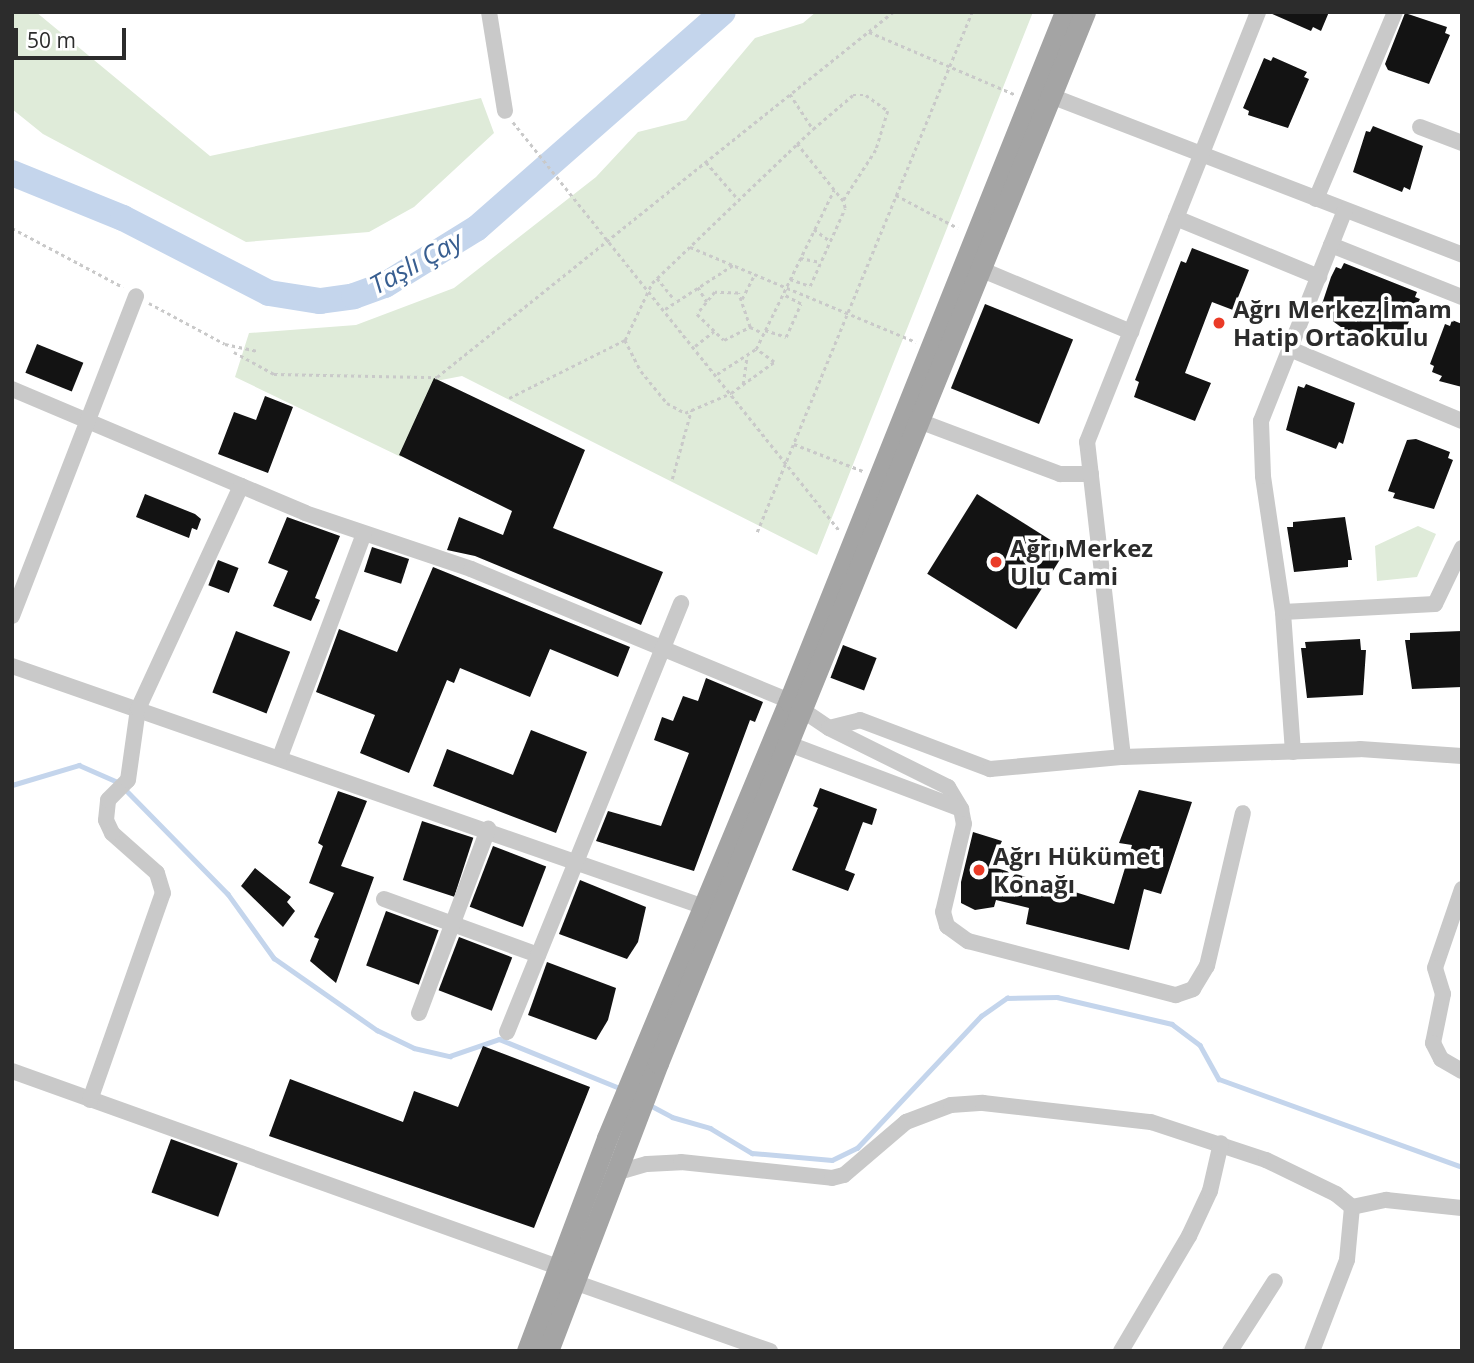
<!DOCTYPE html>
<meta charset="utf-8">
<style>
body{margin:0}
#map{position:relative;width:1474px;height:1363px;overflow:hidden;background:#fff;font-family:"Open Sans",sans-serif}
div>[style]{position:absolute}
[style*='--x']{left:calc(var(--x)*1px);top:calc(var(--y)*1px);width:calc(var(--w)*1px);rotate:calc(var(--a)*1deg)}
.green>*{inset:0;background:#dfebd9}
.stream>*{height:4.5px;margin:-2.25px;padding:0 2.25px;transform-origin:2.25px;border-radius:2.25px;background:#c4d5ec}
.river>*{height:26px;margin:-13px;padding:0 13px;transform-origin:13px;border-radius:13px;background:#c4d5ec}
.building>*{inset:0;background:#131313;transform-origin:0 0}
.path>*{height:2.5px;margin-top:-1.25px;transform-origin:0;background:repeating-linear-gradient(90deg,#c9c9c9 0 3.5px,transparent 0 7px)}
.minor>*{height:16px;margin:-8px;padding:0 8px;transform-origin:8px;border-radius:8px;background:#c9c9c9}
.major>*{height:21px;margin:-10.5px;padding:0 10.5px;transform-origin:10.5px;border-radius:10.5px;background:#a4a4a4}
.dots>*{width:19px;height:19px;translate:-50% -50%;box-sizing:border-box;border:4px solid #fff;border-radius:50%}
span{translate:-50% -50%;white-space:nowrap;text-align:center;line-height:1.15;-webkit-text-stroke:7px #fff;paint-order:stroke}
.poi-label{font-size:24px;color:#2c2c2c;font-weight:700}
.left{translate:0 -50%;text-align:left}
.water-label{font-size:26px;color:#385e90;font-style:italic}
.frame{position:absolute;inset:0;border:14px solid #2c2c2c;pointer-events:none}
.scale{position:absolute;left:14px;top:28px;width:112px;height:32px;box-sizing:border-box;border:4px solid #2c2c2c;border-top:0;padding-left:9px;font-size:21px;line-height:24px;white-space:nowrap;color:#2c2c2c;-webkit-text-stroke:5px #fff;paint-order:stroke}
</style>
<div id="map">
<div class="green">
<i style="clip-path:polygon(12px 12px,36px 12px,210px 156px,481px 98px,494px 133px,414px 207px,369px 232px,246px 242px,43px 134px,12px 109px)"></i>
<i style="clip-path:polygon(816px 12px,1033px 12px,817px 555px,462px 376px,436px 381px,401px 457px,235px 377px,249px 333px,356px 325px,454px 288px,596px 177px,638px 132px,686px 120px,755px 38px,803px 23px)"></i>
<i style="clip-path:polygon(1418px 526px,1436px 534px,1417px 577px,1377px 581px,1375px 546px)"></i>
</div>
<div class="stream">
<i style="--x:12;--y:785;--w:70;--a:-16.6"></i>
<i style="--x:79;--y:765;--w:45;--a:23.7"></i>
<i style="--x:126;--y:790;--w:146;--a:45.6"></i>
<i style="--x:228;--y:894;--w:79;--a:54.3"></i>
<i style="--x:274;--y:958;--w:126;--a:35"></i>
<i style="--x:377;--y:1030;--w:41;--a:25.9"></i>
<i style="--x:414;--y:1048;--w:37;--a:13"></i>
<i style="--x:450;--y:1056;--w:52;--a:-19.1"></i>
<i style="--x:499;--y:1039;--w:133;--a:22.1"></i>
<i style="--x:648;--y:1104;--w:27;--a:28"></i>
<i style="--x:672;--y:1117;--w:40;--a:16"></i>
<i style="--x:710;--y:1128;--w:49;--a:30.8"></i>
<i style="--x:752;--y:1153;--w:80;--a:5"></i>
<i style="--x:832;--y:1160;--w:28;--a:-26"></i>
<i style="--x:857;--y:1148;--w:181;--a:-46.8"></i>
<i style="--x:981;--y:1016;--w:32;--a:-35"></i>
<i style="--x:1007;--y:998;--w:50;--a:-1.1"></i>
<i style="--x:1057;--y:997;--w:118;--a:13.2"></i>
<i style="--x:1172;--y:1024;--w:35;--a:37"></i>
<i style="--x:1200;--y:1045;--w:39;--a:61"></i>
<i style="--x:1219;--y:1079;--w:258;--a:19.9"></i>
</div>
<div class="river">
<i style="--x:12;--y:173;--w:120;--a:22.1"></i>
<i style="--x:123;--y:218;--w:164;--a:27.2"></i>
<i style="--x:269;--y:293;--w:52;--a:8.9"></i>
<i style="--x:320;--y:301;--w:34;--a:-8"></i>
<i style="--x:354;--y:296;--w:33;--a:-20"></i>
<i style="--x:385;--y:285;--w:108;--a:-31.8"></i>
<i style="--x:477;--y:228;--w:327;--a:-41.3"></i>
</div>
<div class="building">
<i style="clip-path:polygon(1268px 12px,1329px 12px,1321px 31px,1313px 27px,1311px 31px)"></i>
<i style="clip-path:polygon(1405px 13px,1447px 27px,1445px 33px,1450px 35px,1429px 84px,1388px 70px,1385px 64px)"></i>
<i style="clip-path:polygon(1273px 57px,1307px 72px,1304px 77px,1309px 79px,1288px 128px,1248px 115px,1249px 111px,1243px 108px,1264px 58px,1271px 61px)"></i>
<i style="clip-path:polygon(1373px 126px,1423px 146px,1410px 190px,1404px 187px,1402px 192px,1353px 172px,1366px 131px,1370px 132px)"></i>
<i style="clip-path:polygon(1192px 248px,1249px 270px,1233px 310px,1212px 302px,1185px 373px,1211px 383px,1195px 421px,1134px 397px,1139px 382px,1135px 380px,1181px 261px,1186px 263px)"></i>
<i style="clip-path:polygon(1344px 263px,1417px 292px,1415px 297px,1420px 299px,1398px 344px,1385px 338px,1383px 344px,1345px 330px,1323px 314px,1326px 309px,1321px 307px,1331px 277px,1336px 267px,1341px 269px)"></i>
<i style="left:985px;top:304px;width:95px;height:91px;rotate:22deg"></i>
<i style="clip-path:polygon(1452px 320px,1462px 324px,1462px 387px,1439px 381px,1442px 376px,1432px 372px,1434px 366px,1430px 364px,1445px 324px,1450px 326px)"></i>
<i style="left:37px;top:344px;width:50px;height:31px;rotate:22deg"></i>
<i style="clip-path:polygon(434px 378px,585px 450px,553px 528px,663px 572px,641px 625px,475px 556px,447px 550px,459px 517px,503px 535px,512px 511px,399px 455px)"></i>
<i style="clip-path:polygon(1306px 384px,1355px 403px,1343px 444px,1339px 442px,1336px 449px,1286px 430px,1298px 386px,1304px 388px)"></i>
<i style="clip-path:polygon(265px 396px,293px 407px,268px 473px,218px 454px,234px 412px,256px 420px)"></i>
<i style="clip-path:polygon(1416px 439px,1450px 452px,1448px 458px,1453px 460px,1434px 509px,1393px 498px,1395px 493px,1388px 491px,1407px 440px)"></i>
<i style="clip-path:polygon(145px 494px,195px 514px,201px 519px,197px 530px,192px 528px,189px 538px,136px 517px)"></i>
<i style="left:977px;top:494px;width:105px;height:94px;rotate:32deg"></i>
<i style="clip-path:polygon(287px 517px,340px 536px,315px 598px,320px 600px,311px 621px,273px 606px,288px 571px,268px 563px)"></i>
<i style="clip-path:polygon(1345px 517px,1352px 560px,1348px 560px,1348px 567px,1294px 572px,1287px 527px,1293px 527px,1293px 522px)"></i>
<i style="left:372px;top:547px;width:39px;height:26px;rotate:18deg"></i>
<i style="left:218px;top:560px;width:22px;height:27px;rotate:21deg"></i>
<i style="clip-path:polygon(433px 567px,630px 647px,618px 677px,550px 649px,530px 697px,460px 668px,454px 683px,447px 680px,409px 773px,360px 753px,375px 715px,316px 692px,339px 629px,397px 652px)"></i>
<i style="left:236px;top:631px;width:58px;height:66px;rotate:21deg"></i>
<i style="clip-path:polygon(1462px 631px,1462px 687px,1412px 689px,1405px 640px,1410px 640px,1410px 633px)"></i>
<i style="clip-path:polygon(1360px 639px,1361px 650px,1366px 650px,1363px 695px,1307px 698px,1301px 648px,1306px 648px,1305px 642px)"></i>
<i style="left:843px;top:645px;width:36px;height:35px;rotate:21deg"></i>
<i style="clip-path:polygon(706px 678px,763px 702px,755px 722px,750px 720px,694px 871px,596px 841px,608px 811px,661px 826px,689px 753px,654px 740px,662px 717px,673px 721px,683px 696px,698px 701px)"></i>
<i style="clip-path:polygon(531px 730px,587px 752px,556px 833px,433px 786px,447px 749px,513px 775px)"></i>
<i style="clip-path:polygon(820px 788px,877px 809px,872px 825px,863px 822px,845px 870px,855px 874px,848px 891px,792px 870px,818px 808px,813px 806px)"></i>
<i style="clip-path:polygon(1139px 790px,1192px 802px,1161px 894px,1144px 889px,1129px 950px,1026px 924px,1029px 908px,996px 900px,994px 907px,975px 910px,961px 903px,961px 882px,973px 832px,1002px 841px,990px 866px,1114px 904px,1132px 845px,1119px 843px)"></i>
<i style="clip-path:polygon(338px 791px,367px 801px,341px 866px,374px 877px,336px 983px,310px 961px,319px 939px,314px 937px,334px 893px,309px 883px,323px 846px,318px 843px)"></i>
<i style="left:422px;top:821px;width:54px;height:62px;rotate:18deg"></i>
<i style="left:493px;top:846px;width:57px;height:65px;rotate:21deg"></i>
<i style="clip-path:polygon(255px 868px,291px 897px,287px 902px,295px 911px,283px 927px,241px 886px)"></i>
<i style="clip-path:polygon(580px 880px,646px 907px,638px 942px,627px 959px,559px 934px)"></i>
<i style="left:386px;top:911px;width:56px;height:58px;rotate:20deg"></i>
<i style="left:459px;top:937px;width:57px;height:57px;rotate:21deg"></i>
<i style="clip-path:polygon(547px 962px,616px 988px,608px 1020px,596px 1040px,528px 1015px)"></i>
<i style="clip-path:polygon(483px 1046px,590px 1087px,534px 1228px,269px 1136px,290px 1079px,403px 1122px,414px 1091px,458px 1107px)"></i>
<i style="left:171px;top:1139px;width:71px;height:57px;rotate:20deg"></i>
</div>
<div class="path">
<i style="--x:869;--y:32;--w:158;--a:23.2"></i>
<i style="--x:790;--y:94;--w:42;--a:56.7"></i>
<i style="--x:513;--y:122;--w:522;--a:51.37"></i>
<i style="--x:706;--y:162;--w:49;--a:49.1"></i>
<i style="--x:896;--y:195;--w:70;--a:28"></i>
<i style="--x:12;--y:228;--w:126;--a:28"></i>
<i style="--x:814;--y:229;--w:20;--a:37"></i>
<i style="--x:690;--y:247;--w:245;--a:22.8"></i>
<i style="--x:800;--y:258;--w:21;--a:11"></i>
<i style="--x:657;--y:278;--w:28;--a:51"></i>
<i style="--x:790;--y:279;--w:21;--a:19"></i>
<i style="--x:810;--y:286;--w:85;--a:-65.8"></i>
<i style="--x:845;--y:208;--w:7;--a:-106"></i>
<i style="--x:698;--y:287;--w:17;--a:59"></i>
<i style="--x:742;--y:299;--w:28;--a:-63"></i>
<i style="--x:149;--y:303;--w:86;--a:28.3"></i>
<i style="--x:225;--y:344;--w:34;--a:12"></i>
<i style="--x:665;--y:309;--w:81;--a:-32.9"></i>
<i style="--x:750;--y:327;--w:36;--a:-109"></i>
<i style="--x:738;--y:293;--w:23;--a:-178"></i>
<i style="--x:715;--y:292;--w:28;--a:129"></i>
<i style="--x:697;--y:314;--w:37;--a:44"></i>
<i style="--x:724;--y:340;--w:29;--a:-27"></i>
<i style="--x:750;--y:327;--w:14;--a:25"></i>
<i style="--x:765;--y:330;--w:22;--a:18"></i>
<i style="--x:786;--y:337;--w:36;--a:-66"></i>
<i style="--x:801;--y:304;--w:19;--a:-152"></i>
<i style="--x:625;--y:340;--w:35;--a:63"></i>
<i style="--x:641;--y:371;--w:41;--a:50.9"></i>
<i style="--x:667;--y:403;--w:21;--a:29"></i>
<i style="--x:685;--y:413;--w:50;--a:-23.5"></i>
<i style="--x:731;--y:393;--w:53;--a:-35.8"></i>
<i style="--x:774;--y:362;--w:22;--a:-144"></i>
<i style="--x:695;--y:346;--w:24;--a:-38"></i>
<i style="--x:234;--y:352;--w:46;--a:28.8"></i>
<i style="--x:274;--y:374;--w:163;--a:1.1"></i>
<i style="--x:437;--y:377;--w:584;--a:-38.68"></i>
<i style="--x:717;--y:374;--w:46;--a:-32.7"></i>
<i style="--x:756;--y:349;--w:177;--a:-63.9"></i>
<i style="--x:743;--y:384;--w:28;--a:-82"></i>
<i style="--x:509;--y:398;--w:130;--a:-26.6"></i>
<i style="--x:625;--y:340;--w:63;--a:-64.7"></i>
<i style="--x:652;--y:283;--w:201;--a:-43.8"></i>
<i style="--x:797;--y:144;--w:22;--a:-43"></i>
<i style="--x:813;--y:129;--w:52;--a:-40.4"></i>
<i style="--x:853;--y:95;--w:13;--a:0"></i>
<i style="--x:866;--y:95;--w:27;--a:36"></i>
<i style="--x:888;--y:111;--w:41;--a:107.1"></i>
<i style="--x:876;--y:150;--w:61;--a:122.9"></i>
<i style="--x:843;--y:201;--w:73;--a:-128.9"></i>
<i style="--x:794;--y:444;--w:74;--a:21.4"></i>
<i style="--x:672;--y:479;--w:71;--a:-74.4"></i>
<i style="--x:757;--y:532;--w:563;--a:-67.54"></i>
</div>
<div class="minor">
<i style="--x:489;--y:12;--w:100;--a:80.8"></i>
<i style="--x:1051;--y:96;--w:441;--a:21.1"></i>
<i style="--x:1420;--y:127;--w:45;--a:20.9"></i>
<i style="--x:1316;--y:199;--w:203;--a:-67.1"></i>
<i style="--x:1176;--y:218;--w:155;--a:22.4"></i>
<i style="--x:1331;--y:245;--w:141;--a:21.7"></i>
<i style="--x:980;--y:269;--w:164;--a:22.6"></i>
<i style="--x:1290;--y:349;--w:186;--a:22.7"></i>
<i style="--x:12;--y:389;--w:318;--a:22.9"></i>
<i style="--x:305;--y:513;--w:175;--a:18.6"></i>
<i style="--x:471;--y:569;--w:344;--a:22.5"></i>
<i style="--x:789;--y:701;--w:48;--a:34"></i>
<i style="--x:829;--y:728;--w:133;--a:26.4"></i>
<i style="--x:948;--y:787;--w:26;--a:59"></i>
<i style="--x:961;--y:809;--w:15;--a:79"></i>
<i style="--x:964;--y:824;--w:90;--a:103.4"></i>
<i style="--x:943;--y:912;--w:15;--a:74"></i>
<i style="--x:947;--y:926;--w:26;--a:36"></i>
<i style="--x:968;--y:941;--w:215;--a:14.6"></i>
<i style="--x:1176;--y:995;--w:18;--a:-19"></i>
<i style="--x:1193;--y:989;--w:27;--a:-59"></i>
<i style="--x:1207;--y:966;--w:157;--a:-76.8"></i>
<i style="--x:919;--y:421;--w:151;--a:20.6"></i>
<i style="--x:1060;--y:474;--w:31;--a:0"></i>
<i style="--x:1283;--y:612;--w:152;--a:-3"></i>
<i style="--x:1435;--y:604;--w:62;--a:-64.3"></i>
<i style="--x:12;--y:616;--w:343;--a:-68.8"></i>
<i style="--x:12;--y:666;--w:733;--a:19.2"></i>
<i style="--x:829;--y:728;--w:32;--a:-14"></i>
<i style="--x:860;--y:720;--w:139;--a:20.7"></i>
<i style="--x:990;--y:769;--w:134;--a:-5.2"></i>
<i style="--x:1123;--y:757;--w:237;--a:-1.9"></i>
<i style="--x:1360;--y:749;--w:102;--a:3.9"></i>
<i style="--x:789;--y:744;--w:184;--a:20.7"></i>
<i style="--x:1293;--y:752;--w:140;--a:-94.1"></i>
<i style="--x:1283;--y:612;--w:137;--a:-98.4"></i>
<i style="--x:1263;--y:476;--w:55;--a:-92.1"></i>
<i style="--x:1261;--y:421;--w:227;--a:-68.3"></i>
<i style="--x:280;--y:757;--w:238;--a:-69.4"></i>
<i style="--x:1123;--y:757;--w:317;--a:-96.5"></i>
<i style="--x:1087;--y:442;--w:463;--a:-68.3"></i>
<i style="--x:1462;--y:889;--w:83;--a:108.9"></i>
<i style="--x:1435;--y:968;--w:27;--a:73"></i>
<i style="--x:1443;--y:994;--w:50;--a:101.5"></i>
<i style="--x:1433;--y:1043;--w:18;--a:63"></i>
<i style="--x:1441;--y:1059;--w:24;--a:30"></i>
<i style="--x:384;--y:899;--w:164;--a:20"></i>
<i style="--x:419;--y:1013;--w:197;--a:-69.4"></i>
<i style="--x:507;--y:1032;--w:463;--a:-67.9"></i>
<i style="--x:12;--y:1071;--w:580;--a:19.75"></i>
<i style="--x:90;--y:1100;--w:219;--a:-70.6"></i>
<i style="--x:163;--y:893;--w:21;--a:-107"></i>
<i style="--x:157;--y:873;--w:60;--a:-138.4"></i>
<i style="--x:112;--y:833;--w:14;--a:-115"></i>
<i style="--x:106;--y:820;--w:20;--a:-84"></i>
<i style="--x:108;--y:800;--w:28;--a:-45"></i>
<i style="--x:128;--y:780;--w:72;--a:-82"></i>
<i style="--x:138;--y:709;--w:246;--a:-65.2"></i>
<i style="--x:615;--y:1173;--w:33;--a:-16"></i>
<i style="--x:647;--y:1164;--w:34;--a:-3"></i>
<i style="--x:681;--y:1162;--w:152;--a:6"></i>
<i style="--x:832;--y:1178;--w:12;--a:-14"></i>
<i style="--x:844;--y:1175;--w:82;--a:-40.5"></i>
<i style="--x:906;--y:1122;--w:48;--a:-20.7"></i>
<i style="--x:951;--y:1105;--w:32;--a:-4"></i>
<i style="--x:983;--y:1103;--w:169;--a:6.5"></i>
<i style="--x:1151;--y:1122;--w:121;--a:18.3"></i>
<i style="--x:1266;--y:1160;--w:78;--a:25.9"></i>
<i style="--x:1336;--y:1194;--w:21;--a:39"></i>
<i style="--x:1352;--y:1207;--w:53;--a:95.4"></i>
<i style="--x:1347;--y:1260;--w:97;--a:111"></i>
<i style="--x:1352;--y:1207;--w:35;--a:-12"></i>
<i style="--x:1386;--y:1200;--w:76;--a:6"></i>
<i style="--x:574;--y:1282;--w:208;--a:19.4"></i>
<i style="--x:1121;--y:1351;--w:134;--a:-59.4"></i>
<i style="--x:1189;--y:1236;--w:50;--a:-65"></i>
<i style="--x:1210;--y:1191;--w:49;--a:-77.1"></i>
<i style="--x:1230;--y:1351;--w:83;--a:-57.3"></i>
</div>
<div class="major">
<i style="--x:527;--y:1351;--w:228;--a:-69.4"></i>
<i style="--x:607;--y:1138;--w:473;--a:-67.4"></i>
<i style="--x:789;--y:701;--w:742;--a:-68.17"></i>
<i style="--x:548;--y:1351;--w:308;--a:-69.1"></i>
<i style="--x:658;--y:1063;--w:1134;--a:-67.89"></i>
</div>
<div class="dots">
<i style="left:1219px;top:323px;background:#ea3b27"></i>
<i style="left:996px;top:562px;background:#ea3b27"></i>
<i style="left:979px;top:870px;background:#ea3b27"></i>
</div>
<div class="poi-label">
<span class="left" style="left:1233px;top:323px">Ağrı Merkez İmam<br>Hatip Ortaokulu</span>
<span class="left" style="left:1010px;top:562px">Ağrı Merkez<br>Ulu Cami</span>
<span class="left" style="left:993px;top:870px">Ağrı Hükümet<br>Konağı</span>
</div>
<div class="water-label">
<span style="left:416px;top:263px;rotate:-29deg">Taşlı Çay</span>
</div>
<div class="frame"></div>
<div class="scale">50 m</div>
</div>
